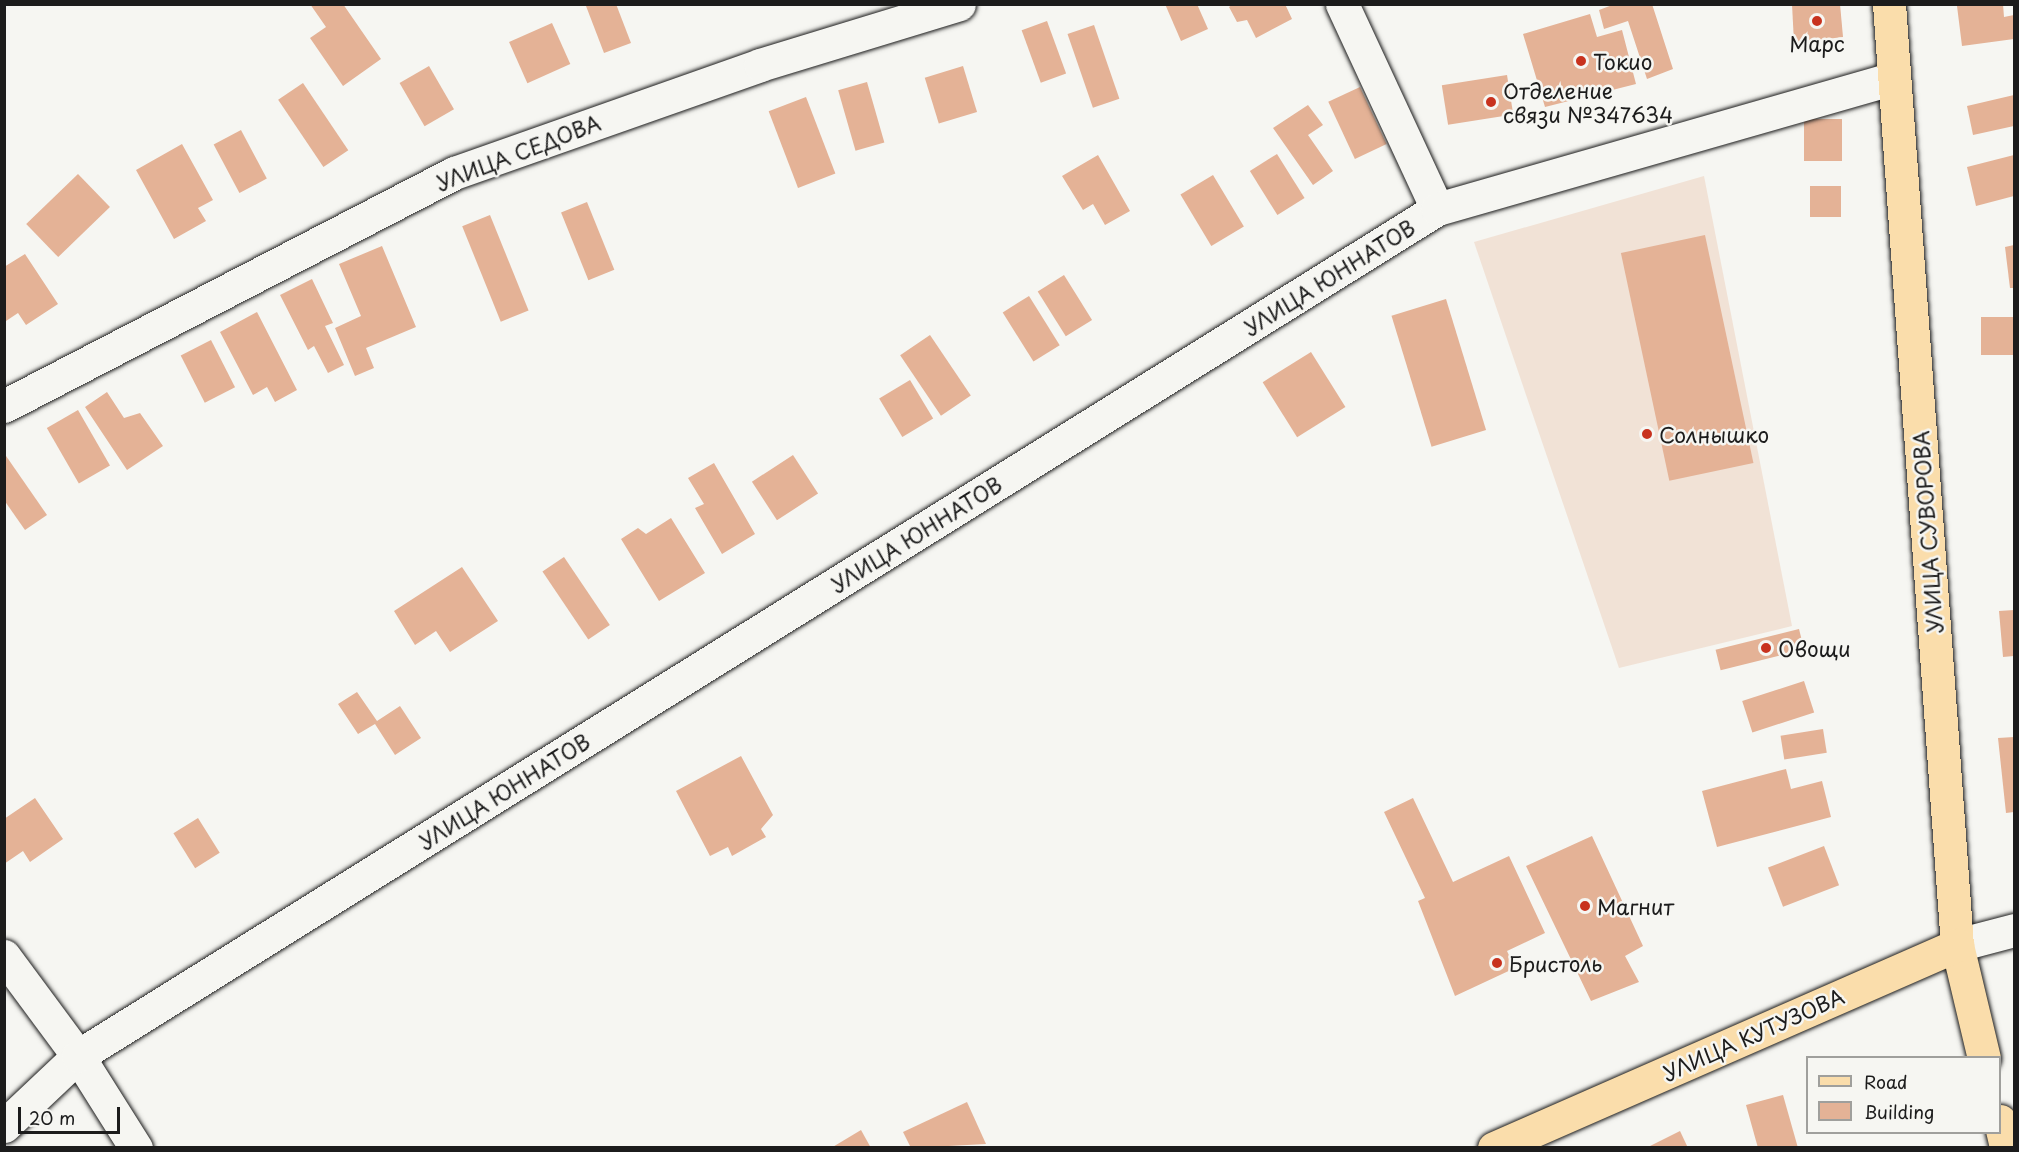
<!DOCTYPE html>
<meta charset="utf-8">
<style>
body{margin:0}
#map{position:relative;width:2019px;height:1152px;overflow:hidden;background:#f6f6f2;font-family:"Playpen Sans",sans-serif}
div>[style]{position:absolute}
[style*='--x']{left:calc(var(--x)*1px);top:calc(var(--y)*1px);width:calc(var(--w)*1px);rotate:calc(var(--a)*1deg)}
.built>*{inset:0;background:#f1e2d6}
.building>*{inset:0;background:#e4b296;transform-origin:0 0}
.roads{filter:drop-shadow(0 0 2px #1c1c1c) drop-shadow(0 0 2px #1c1c1c)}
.minor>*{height:33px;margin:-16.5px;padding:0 16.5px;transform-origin:16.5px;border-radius:16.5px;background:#f6f6f2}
.major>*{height:33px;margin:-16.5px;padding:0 16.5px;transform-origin:16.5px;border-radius:16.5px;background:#faddab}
.dots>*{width:16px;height:16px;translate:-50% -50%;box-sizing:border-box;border:3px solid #f6f6f2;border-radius:50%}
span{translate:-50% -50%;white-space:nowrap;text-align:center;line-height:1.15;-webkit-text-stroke:5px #f6f6f2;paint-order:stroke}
.poi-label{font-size:21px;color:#1c1c1c}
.left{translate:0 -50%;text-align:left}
.street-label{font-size:21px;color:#1c1c1c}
.frame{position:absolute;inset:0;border:6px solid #1c1c1c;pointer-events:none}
.legend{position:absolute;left:1806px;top:1056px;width:195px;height:78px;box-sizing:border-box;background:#f6f6f2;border:2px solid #9f9f9c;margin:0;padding:8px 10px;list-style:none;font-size:18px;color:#1c1c1c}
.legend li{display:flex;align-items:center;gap:12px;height:30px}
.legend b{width:30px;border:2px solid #9f9f9c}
.scale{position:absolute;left:18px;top:1107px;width:102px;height:27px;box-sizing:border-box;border:3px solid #1c1c1c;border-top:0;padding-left:8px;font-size:18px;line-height:21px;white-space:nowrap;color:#1c1c1c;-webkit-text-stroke:4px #f6f6f2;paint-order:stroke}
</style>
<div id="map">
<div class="built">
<i style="clip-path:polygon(1704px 176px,1792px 626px,1619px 668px,1474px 242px)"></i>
</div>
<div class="building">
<i style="clip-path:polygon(310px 4px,343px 4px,381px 59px,343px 86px,310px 38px,326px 27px)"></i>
<i style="clip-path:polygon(590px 4px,616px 4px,631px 43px,604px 53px,586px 6px)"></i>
<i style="clip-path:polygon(1165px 4px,1197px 4px,1208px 29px,1181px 41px)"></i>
<i style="clip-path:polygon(1233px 4px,1285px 4px,1292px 19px,1256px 38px,1247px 20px,1237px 22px,1229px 7px)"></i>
<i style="clip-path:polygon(1615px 4px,1652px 4px,1673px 69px,1647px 79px,1628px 21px,1604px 29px,1599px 10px)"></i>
<i style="clip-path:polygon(1792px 4px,1840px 4px,1843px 37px,1794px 43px)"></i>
<i style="clip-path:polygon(2003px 4px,2004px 17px,2014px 15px,2014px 39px,1962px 46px,1957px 6px)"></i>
<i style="clip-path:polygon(1590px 14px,1597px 37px,1622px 30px,1636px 84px,1545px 107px,1523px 34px)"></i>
<i style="left:1047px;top:21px;width:56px;height:27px;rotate:70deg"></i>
<i style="left:552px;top:23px;width:45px;height:47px;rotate:66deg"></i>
<i style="left:1094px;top:25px;width:78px;height:28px;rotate:71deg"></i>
<i style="left:429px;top:66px;width:50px;height:34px;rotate:60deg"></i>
<i style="left:963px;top:66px;width:48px;height:40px;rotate:73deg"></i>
<i style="left:1507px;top:75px;width:40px;height:66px;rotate:81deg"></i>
<i style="left:867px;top:82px;width:63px;height:30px;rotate:74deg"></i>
<i style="left:303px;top:83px;width:81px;height:30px;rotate:56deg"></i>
<i style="left:1360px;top:87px;width:63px;height:35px;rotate:65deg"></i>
<i style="clip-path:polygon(2014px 95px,2014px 126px,1973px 135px,1967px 106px)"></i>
<i style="left:806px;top:97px;width:82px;height:40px;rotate:69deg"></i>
<i style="clip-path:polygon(1308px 105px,1323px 125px,1308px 135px,1333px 171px,1313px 185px,1273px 128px)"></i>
<i style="left:1804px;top:119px;width:38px;height:42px"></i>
<i style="left:241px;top:130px;width:55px;height:31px;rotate:62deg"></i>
<i style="clip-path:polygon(182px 144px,213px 200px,198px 208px,206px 221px,174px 239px,136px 170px)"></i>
<i style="left:1277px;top:154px;width:52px;height:32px;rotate:58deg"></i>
<i style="clip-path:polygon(1098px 155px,1130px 211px,1105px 225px,1093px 204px,1083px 210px,1062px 176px)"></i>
<i style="clip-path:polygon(2014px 155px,2014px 196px,1976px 206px,1967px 167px)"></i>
<i style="left:78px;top:174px;width:46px;height:72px;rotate:46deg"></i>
<i style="left:1213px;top:175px;width:60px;height:38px;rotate:59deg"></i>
<i style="left:1810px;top:186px;width:31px;height:31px"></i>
<i style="left:587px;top:202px;width:73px;height:28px;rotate:68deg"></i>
<i style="left:490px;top:215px;width:103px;height:30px;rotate:68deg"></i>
<i style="left:1705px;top:235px;width:233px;height:86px;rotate:78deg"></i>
<i style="clip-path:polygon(2014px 245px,2014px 288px,2010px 288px,2005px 247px)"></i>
<i style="clip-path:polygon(382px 246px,416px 327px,366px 348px,374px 368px,355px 376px,335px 328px,361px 316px,339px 264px)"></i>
<i style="clip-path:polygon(25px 254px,58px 304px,26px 325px,18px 313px,6px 321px,4px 318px,4px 267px)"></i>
<i style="left:1064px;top:275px;width:53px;height:31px;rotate:58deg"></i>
<i style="clip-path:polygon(312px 279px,333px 323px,325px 326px,344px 365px,328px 373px,314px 346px,308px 350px,280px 295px)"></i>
<i style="left:1029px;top:296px;width:58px;height:31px;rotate:58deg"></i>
<i style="left:1446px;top:299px;width:137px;height:57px;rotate:73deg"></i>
<i style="clip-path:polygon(257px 312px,297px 390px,275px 402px,267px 387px,253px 395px,220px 332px)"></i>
<i style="left:2014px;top:317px;width:38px;height:33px;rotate:90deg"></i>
<i style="left:930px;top:335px;width:73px;height:36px;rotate:56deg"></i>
<i style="left:211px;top:340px;width:53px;height:34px;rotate:63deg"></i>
<i style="left:1311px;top:352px;width:65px;height:57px;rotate:58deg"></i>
<i style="left:910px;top:380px;width:45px;height:36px;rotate:59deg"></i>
<i style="clip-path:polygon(107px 392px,124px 418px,140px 413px,163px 446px,127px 470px,85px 407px)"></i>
<i style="left:78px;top:410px;width:64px;height:36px;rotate:60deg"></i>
<i style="clip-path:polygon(4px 453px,47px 515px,25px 530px,4px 500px)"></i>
<i style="left:793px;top:455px;width:46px;height:49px;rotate:57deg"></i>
<i style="clip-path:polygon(714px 463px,755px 534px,722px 554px,695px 508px,704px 504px,688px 478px)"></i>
<i style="clip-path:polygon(671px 518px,705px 573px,659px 601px,621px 539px,638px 528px,646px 534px)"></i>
<i style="left:564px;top:557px;width:82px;height:26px;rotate:56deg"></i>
<i style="clip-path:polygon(462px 567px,498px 621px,450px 652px,436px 631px,415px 645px,394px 611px)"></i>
<i style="clip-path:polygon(2014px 610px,2014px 656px,2003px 657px,1999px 611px)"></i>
<i style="left:1799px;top:629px;width:21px;height:86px;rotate:76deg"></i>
<i style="left:1804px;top:681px;width:33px;height:65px;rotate:72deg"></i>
<i style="clip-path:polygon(357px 692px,377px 721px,400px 706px,421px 738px,395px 755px,375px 724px,358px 734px,338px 704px)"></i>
<i style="left:1823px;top:729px;width:24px;height:43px;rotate:81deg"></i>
<i style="clip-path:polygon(2014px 737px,2014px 812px,2006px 813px,1998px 738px)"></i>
<i style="clip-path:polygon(741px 756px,773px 815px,761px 829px,766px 837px,732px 856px,728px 847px,710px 856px,676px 791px)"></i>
<i style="clip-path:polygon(1786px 769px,1791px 789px,1822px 781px,1831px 817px,1717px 847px,1702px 791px)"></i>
<i style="clip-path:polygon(35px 798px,63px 839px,30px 862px,23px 851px,4px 864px,4px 819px)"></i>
<i style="clip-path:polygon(1413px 798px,1453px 882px,1509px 856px,1545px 933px,1507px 951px,1515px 968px,1455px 996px,1418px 901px,1425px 898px,1384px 812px)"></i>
<i style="left:198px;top:818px;width:41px;height:29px;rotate:58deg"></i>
<i style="clip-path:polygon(1592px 836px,1643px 946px,1625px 956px,1639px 982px,1591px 1001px,1526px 866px)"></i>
<i style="left:1824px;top:846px;width:42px;height:60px;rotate:69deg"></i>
<i style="clip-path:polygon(1783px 1095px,1798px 1148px,1758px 1148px,1746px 1105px)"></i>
<i style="clip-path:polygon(967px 1102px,986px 1144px,911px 1148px,903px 1132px)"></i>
<i style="clip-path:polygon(861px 1130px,871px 1148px,831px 1148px)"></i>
<i style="clip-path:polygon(1680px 1131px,1688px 1148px,1651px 1148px,1650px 1146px)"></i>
</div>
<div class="roads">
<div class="minor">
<i style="--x:1342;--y:4;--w:226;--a:65.1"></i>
<i style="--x:4;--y:406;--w:507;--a:-27.37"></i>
<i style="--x:454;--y:173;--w:324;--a:-19.4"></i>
<i style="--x:760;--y:65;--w:208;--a:-17"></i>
<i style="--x:1957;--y:945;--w:59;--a:-14.7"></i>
<i style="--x:4;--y:956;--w:124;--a:53.5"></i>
<i style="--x:78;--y:1056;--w:109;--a:57.8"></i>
<i style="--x:4;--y:1126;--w:102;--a:-43.4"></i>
<i style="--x:78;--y:1056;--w:1601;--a:-31.93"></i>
<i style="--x:1437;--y:209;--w:475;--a:-16"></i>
</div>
<div class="major">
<i style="--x:1889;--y:4;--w:943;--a:85.87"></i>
<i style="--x:1957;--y:945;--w:116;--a:76.6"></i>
<i style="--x:2000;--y:1121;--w:28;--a:77"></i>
<i style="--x:1494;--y:1148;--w:506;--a:-23.67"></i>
</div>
</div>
<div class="dots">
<i style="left:1817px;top:21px;background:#c8321e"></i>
<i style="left:1581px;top:61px;background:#c8321e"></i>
<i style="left:1491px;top:102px;background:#c8321e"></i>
<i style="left:1647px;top:434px;background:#c8321e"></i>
<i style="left:1766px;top:648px;background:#c8321e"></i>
<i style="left:1585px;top:906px;background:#c8321e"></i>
<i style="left:1497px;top:963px;background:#c8321e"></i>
</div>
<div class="poi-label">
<span style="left:1817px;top:43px">Марс</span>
<span class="left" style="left:1593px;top:61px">Токио</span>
<span class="left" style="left:1503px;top:102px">Отделение<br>связи №347634</span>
<span class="left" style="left:1659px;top:434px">Солнышко</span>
<span class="left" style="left:1778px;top:648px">Овощи</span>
<span class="left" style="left:1597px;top:906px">Магнит</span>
<span class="left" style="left:1509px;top:963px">Бристоль</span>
</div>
<div class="street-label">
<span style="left:518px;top:152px;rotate:-21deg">УЛИЦА СЕДОВА</span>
<span style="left:1329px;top:277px;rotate:-32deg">УЛИЦА ЮННАТОВ</span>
<span style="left:1927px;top:532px;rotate:-94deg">УЛИЦА СУВОРОВА</span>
<span style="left:916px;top:534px;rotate:-32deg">УЛИЦА ЮННАТОВ</span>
<span style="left:504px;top:791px;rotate:-32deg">УЛИЦА ЮННАТОВ</span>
<span style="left:1753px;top:1034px;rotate:-24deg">УЛИЦА КУТУЗОВА</span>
</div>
<div class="frame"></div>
<ul class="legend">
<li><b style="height:8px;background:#faddab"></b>Road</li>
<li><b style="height:16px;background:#e4b296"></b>Building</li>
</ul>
<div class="scale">20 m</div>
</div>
